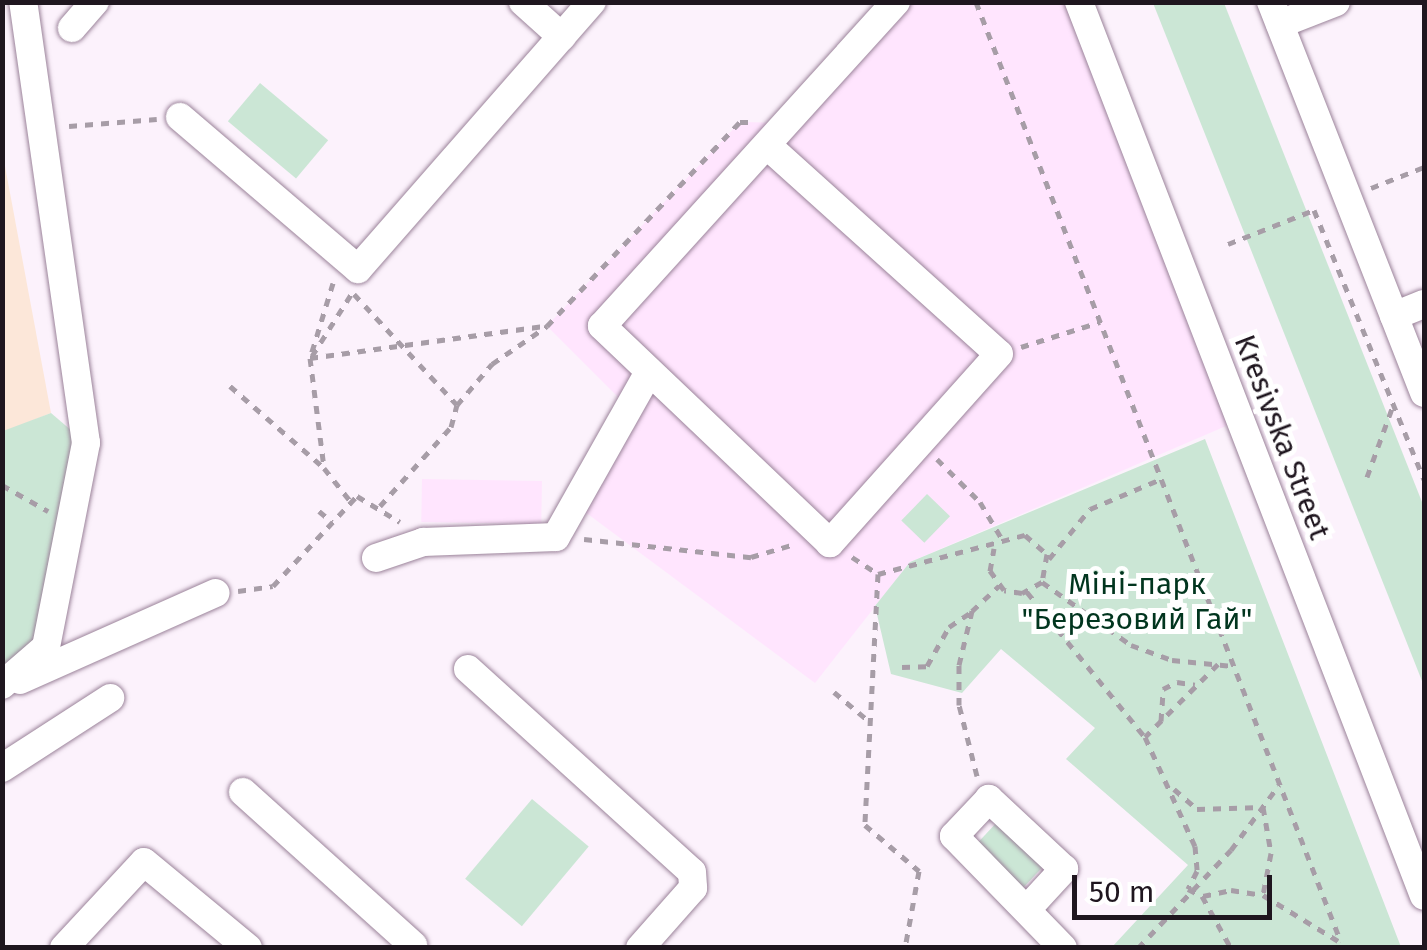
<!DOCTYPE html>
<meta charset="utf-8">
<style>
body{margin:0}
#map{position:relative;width:1427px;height:950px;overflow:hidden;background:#fcf2fc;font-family:"Fira Sans",sans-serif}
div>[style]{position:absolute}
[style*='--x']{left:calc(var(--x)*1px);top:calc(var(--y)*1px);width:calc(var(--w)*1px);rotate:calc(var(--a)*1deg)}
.built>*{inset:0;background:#ffe5fe;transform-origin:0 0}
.education>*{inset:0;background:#fce7d9}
.green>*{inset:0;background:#cbe6d5;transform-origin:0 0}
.path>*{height:5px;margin-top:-2.5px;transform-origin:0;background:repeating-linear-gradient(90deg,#a79da7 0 8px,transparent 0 16px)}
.roads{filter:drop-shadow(0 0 2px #9b839a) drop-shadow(0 0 2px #9b839a)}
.minor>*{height:28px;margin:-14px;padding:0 14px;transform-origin:14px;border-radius:14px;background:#fff}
span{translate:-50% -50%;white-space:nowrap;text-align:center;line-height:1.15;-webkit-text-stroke:10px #fff;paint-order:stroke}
.street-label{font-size:30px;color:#1f161f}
.park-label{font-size:30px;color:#01351e}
.frame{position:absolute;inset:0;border:5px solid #1f161f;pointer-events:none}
.scale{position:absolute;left:1072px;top:875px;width:200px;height:45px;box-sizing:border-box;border:5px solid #1f161f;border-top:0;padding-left:12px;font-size:30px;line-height:35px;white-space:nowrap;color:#1f161f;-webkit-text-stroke:8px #fff;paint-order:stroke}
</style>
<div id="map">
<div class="built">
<i style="clip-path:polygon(896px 3px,1079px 3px,1240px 420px,910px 562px,815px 683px,577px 506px,629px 408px,547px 326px,740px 122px,788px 123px)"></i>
<i style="left:422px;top:479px;width:120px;height:43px;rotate:1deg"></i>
</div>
<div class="education">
<i style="clip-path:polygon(2px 150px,51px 413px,4px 432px,2px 431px)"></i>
</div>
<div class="green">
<i style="clip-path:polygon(1153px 3px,1224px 3px,1424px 507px,1424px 686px)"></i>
<i style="left:260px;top:83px;width:89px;height:50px;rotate:40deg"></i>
<i style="clip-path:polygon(51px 413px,86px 443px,46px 647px,3px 685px,3px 431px)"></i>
<i style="clip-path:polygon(1205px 439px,1401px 947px,1112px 947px,1188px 865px,1066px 759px,1095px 728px,1001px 649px,962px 693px,891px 674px,875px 606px,910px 562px)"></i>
<i style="left:927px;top:494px;width:32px;height:37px;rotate:44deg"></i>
<i style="left:532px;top:799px;width:74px;height:104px;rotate:40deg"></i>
<i style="left:998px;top:821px;width:64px;height:31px;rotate:43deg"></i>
</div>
<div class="path">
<i style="--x:976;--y:2;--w:1008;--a:68.78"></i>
<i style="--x:69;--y:126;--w:88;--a:-4.5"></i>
<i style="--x:1371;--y:188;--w:57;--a:-21.6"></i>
<i style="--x:1314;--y:210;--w:291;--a:67.8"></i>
<i style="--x:1228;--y:244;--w:92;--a:-21.6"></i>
<i style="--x:333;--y:283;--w:78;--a:107"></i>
<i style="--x:310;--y:358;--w:111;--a:82.7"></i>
<i style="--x:324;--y:468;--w:43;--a:51.5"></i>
<i style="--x:354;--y:294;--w:151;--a:47.1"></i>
<i style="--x:1021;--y:347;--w:83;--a:-17.6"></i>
<i style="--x:312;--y:356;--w:75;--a:-57.6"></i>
<i style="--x:310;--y:358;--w:236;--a:-7.8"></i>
<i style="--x:230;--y:386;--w:122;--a:41"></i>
<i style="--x:937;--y:459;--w:61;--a:45"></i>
<i style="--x:980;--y:502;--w:43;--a:59.3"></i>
<i style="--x:1367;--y:477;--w:79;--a:-70"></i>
<i style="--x:2;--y:485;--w:53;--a:29.5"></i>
<i style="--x:380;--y:506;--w:106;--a:-48.1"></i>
<i style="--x:451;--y:427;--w:23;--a:-75"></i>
<i style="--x:457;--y:405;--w:54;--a:-49.5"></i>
<i style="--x:492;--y:364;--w:67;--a:-34.6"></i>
<i style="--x:547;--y:326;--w:281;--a:-46.6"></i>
<i style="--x:740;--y:122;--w:11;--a:0"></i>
<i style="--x:319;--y:511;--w:17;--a:40"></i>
<i style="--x:584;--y:539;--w:168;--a:6.2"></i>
<i style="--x:751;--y:557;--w:46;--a:-16.5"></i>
<i style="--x:852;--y:557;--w:31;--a:33"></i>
<i style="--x:878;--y:574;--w:152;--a:-14.9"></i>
<i style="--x:1025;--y:535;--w:29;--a:41"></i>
<i style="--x:1047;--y:554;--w:28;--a:100"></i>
<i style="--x:1042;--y:582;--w:23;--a:151"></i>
<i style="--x:1022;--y:593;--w:18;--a:-171"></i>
<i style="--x:1004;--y:590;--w:24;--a:-126"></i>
<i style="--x:990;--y:571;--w:23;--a:-80"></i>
<i style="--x:1049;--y:559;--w:65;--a:-50.6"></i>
<i style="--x:1090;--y:509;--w:77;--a:-22.9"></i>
<i style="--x:878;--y:574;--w:251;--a:93"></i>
<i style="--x:865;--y:825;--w:71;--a:40.4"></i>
<i style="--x:919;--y:871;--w:78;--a:100.3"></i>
<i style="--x:1042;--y:582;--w:109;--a:35.3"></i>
<i style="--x:1131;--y:645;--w:44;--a:20.1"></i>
<i style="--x:1172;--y:660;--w:61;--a:5.6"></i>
<i style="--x:238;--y:591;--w:35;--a:-8"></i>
<i style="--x:273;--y:586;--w:123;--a:-47"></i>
<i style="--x:357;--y:496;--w:50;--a:31.2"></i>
<i style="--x:1027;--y:592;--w:187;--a:50.9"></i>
<i style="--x:1218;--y:664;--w:103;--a:135"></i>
<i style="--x:1145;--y:737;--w:120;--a:65.4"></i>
<i style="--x:1195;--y:846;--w:25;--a:85"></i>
<i style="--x:1197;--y:871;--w:20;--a:117"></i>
<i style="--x:1188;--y:889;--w:16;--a:27"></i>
<i style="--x:1202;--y:896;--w:60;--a:60.9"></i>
<i style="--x:902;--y:667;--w:25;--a:-2"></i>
<i style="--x:927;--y:666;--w:45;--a:-60.6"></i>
<i style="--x:949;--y:627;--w:25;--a:-34"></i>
<i style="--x:834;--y:692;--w:47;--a:39.8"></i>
<i style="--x:1161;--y:721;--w:32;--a:-86"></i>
<i style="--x:1163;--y:689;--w:16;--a:-27"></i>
<i style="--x:1177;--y:682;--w:18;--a:9"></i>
<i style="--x:977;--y:776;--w:73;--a:-104.2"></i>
<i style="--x:959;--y:705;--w:40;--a:-90"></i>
<i style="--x:959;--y:665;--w:56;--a:-76.5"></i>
<i style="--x:972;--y:611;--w:37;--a:-43"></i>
<i style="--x:1174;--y:789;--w:30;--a:41"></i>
<i style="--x:1197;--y:809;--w:66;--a:-1.7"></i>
<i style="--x:1263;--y:807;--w:47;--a:80.1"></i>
<i style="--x:1271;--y:853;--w:43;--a:100.8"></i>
<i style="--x:1203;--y:896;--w:29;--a:-12"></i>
<i style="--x:1231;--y:890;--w:32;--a:9"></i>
<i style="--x:1263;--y:895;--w:88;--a:31.5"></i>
<i style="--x:1138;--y:948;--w:135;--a:-46.5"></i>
<i style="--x:1231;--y:850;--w:81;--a:-53.6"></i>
</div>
<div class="roads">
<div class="minor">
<i style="--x:523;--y:2;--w:52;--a:41.9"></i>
<i style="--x:1079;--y:2;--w:958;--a:68.9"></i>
<i style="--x:1271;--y:2;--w:420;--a:68.6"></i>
<i style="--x:1280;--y:24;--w:60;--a:-21.4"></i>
<i style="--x:72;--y:28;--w:35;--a:-49"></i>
<i style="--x:180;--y:117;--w:234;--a:40.5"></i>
<i style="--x:358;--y:269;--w:355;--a:-48.8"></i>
<i style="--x:769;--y:147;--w:309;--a:42"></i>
<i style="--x:999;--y:354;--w:254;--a:131.8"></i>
<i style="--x:830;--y:543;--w:315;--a:-136.4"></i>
<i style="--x:602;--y:326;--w:438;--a:-47.8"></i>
<i style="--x:1394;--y:316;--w:32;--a:-22"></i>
<i style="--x:376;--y:558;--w:50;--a:-18.8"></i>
<i style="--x:423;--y:542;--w:133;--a:-2.2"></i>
<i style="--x:556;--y:537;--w:187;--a:-60.6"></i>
<i style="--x:468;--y:669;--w:302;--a:42.2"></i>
<i style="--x:692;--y:872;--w:16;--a:86"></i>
<i style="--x:693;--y:888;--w:80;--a:131.5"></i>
<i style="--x:20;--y:680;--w:214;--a:-24"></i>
<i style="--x:2;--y:685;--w:58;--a:-40.8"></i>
<i style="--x:46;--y:647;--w:208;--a:-78.9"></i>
<i style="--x:86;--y:443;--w:445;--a:-98.1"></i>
<i style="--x:2;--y:768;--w:129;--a:-32.9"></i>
<i style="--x:243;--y:792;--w:229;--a:42"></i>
<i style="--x:1029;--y:907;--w:52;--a:-47.4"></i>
<i style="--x:1064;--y:869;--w:103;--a:-137"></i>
<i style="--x:989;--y:799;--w:51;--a:133.4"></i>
<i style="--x:954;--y:836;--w:156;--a:45.8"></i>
<i style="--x:64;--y:948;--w:117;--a:-47.1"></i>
<i style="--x:144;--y:862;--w:135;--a:39.6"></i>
</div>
</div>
<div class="street-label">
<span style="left:1282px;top:437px;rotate:69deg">Kresivska Street</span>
</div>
<div class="park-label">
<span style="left:1137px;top:601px">Міні-парк<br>"Березовий Гай"</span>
</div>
<div class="frame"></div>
<div class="scale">50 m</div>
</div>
